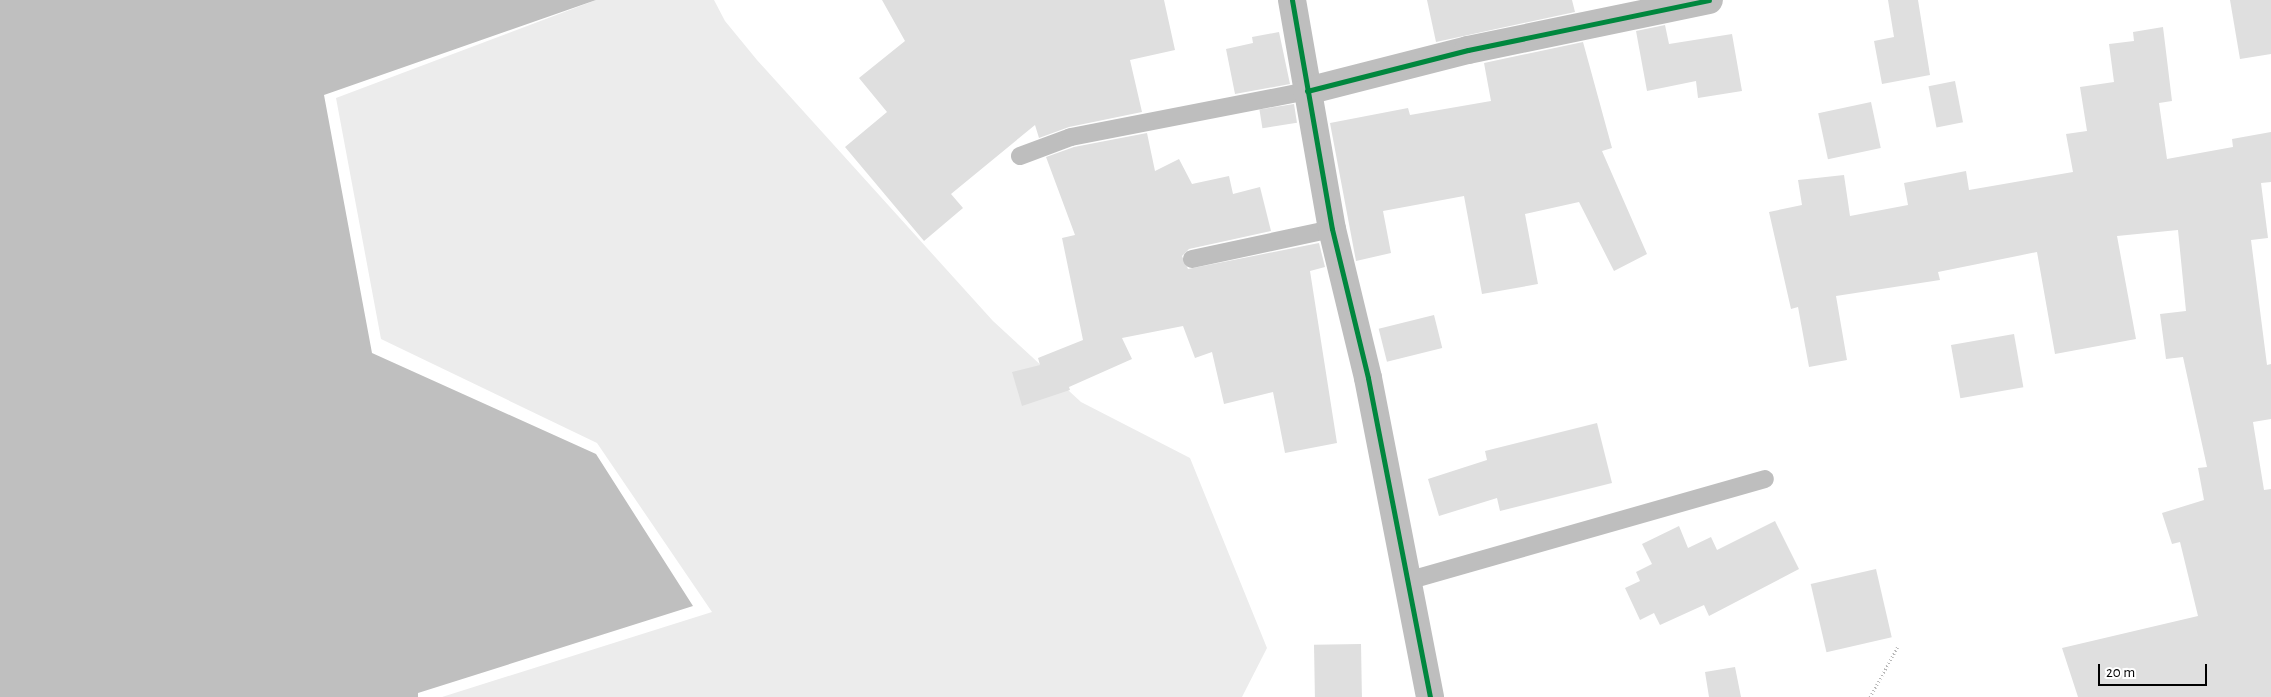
<!DOCTYPE html>
<style>
body{margin:0}
#map{position:relative;width:2271px;height:697px;overflow:hidden;background:#fff;font-family:"Alegreya Sans",sans-serif}
div>[style]{position:absolute}
[style*='--x']{left:calc(var(--x)*1px);top:calc(var(--y)*1px);width:calc(var(--w)*1px);rotate:calc(var(--a)*1deg)}
.green>*{inset:0;background:#ececec}
.water>*{inset:0;background:#bfbfbf}
.building>*{inset:0;background:#dfdfdf;transform-origin:0 0}
.path>*{height:3px;margin-top:-1.5px;transform-origin:0;background:repeating-linear-gradient(90deg,#b9b9b9 0 1px,transparent 0 3.5px)}
.service>*{height:18px;margin:-9px;padding:0 9px;transform-origin:9px;border-radius:9px;background:#bebebe}
.minor>*{height:28px;margin:-14px;padding:0 14px;transform-origin:14px;border-radius:14px;background:#bebebe}
.cycleway>*{height:5px;margin:-2.5px;padding:0 2.5px;transform-origin:2.5px;border-radius:2.5px;background:#00873e}
span{translate:-50% -50%;white-space:nowrap;text-align:center;line-height:1.15;-webkit-text-stroke:4px #fff;paint-order:stroke}
.scale{position:absolute;left:2098px;top:664px;width:109px;height:22px;box-sizing:border-box;border:2px solid #000;border-top:0;padding-left:6px;font-size:15px;line-height:18px;white-space:nowrap;color:#000;-webkit-text-stroke:4px #fff;paint-order:stroke}
</style>
<div id="map">
<div class="green">
<i style="clip-path:polygon(596px 0,714px 0,725px 21px,757px 60px,993px 321px,1081px 402px,1190px 458px,1267px 648px,1242px 697px,442px 697px,712px 612px,597px 443px,381px 339px,336px 98px)"></i>
</div>
<div class="water">
<i style="clip-path:polygon(0 0,596px 0,324px 95px,372px 353px,596px 454px,693px 606px,418px 693px,418px 697px,0 697px)"></i>
</div>
<div class="building">
<i style="clip-path:polygon(882px 0,1164px 0,1175px 50px,1130px 60px,1142px 112px,1069px 127px,1039px 138px,1035px 125px,951px 194px,963px 208px,924px 241px,845px 147px,887px 112px,859px 78px,905px 41px)"></i>
<i style="clip-path:polygon(1427px 0,1572px 0,1575px 12px,1436px 42px)"></i>
<i style="clip-path:polygon(1888px 0,1918px 0,1930px 75px,1882px 84px,1874px 41px,1894px 37px)"></i>
<i style="clip-path:polygon(2230px 0,2271px 0,2271px 54px,2240px 59px)"></i>
<i style="clip-path:polygon(1665px 25px,1669px 44px,1732px 34px,1742px 91px,1698px 98px,1696px 81px,1647px 91px,1636px 31px)"></i>
<i style="clip-path:polygon(2163px 27px,2172px 101px,2159px 103px,2167px 159px,2233px 147px,2232px 139px,2271px 132px,2271px 182px,2261px 183px,2268px 238px,2251px 240px,2267px 365px,2271px 364px,2271px 419px,2253px 422px,2264px 490px,2271px 489px,2271px 697px,2078px 697px,2062px 648px,2198px 616px,2180px 542px,2172px 544px,2162px 513px,2204px 500px,2198px 468px,2207px 467px,2183px 357px,2166px 359px,2160px 314px,2186px 311px,2178px 230px,2117px 236px,2136px 339px,2055px 354px,2037px 252px,1938px 272px,1940px 280px,1836px 296px,1847px 360px,1809px 367px,1798px 307px,1791px 309px,1769px 212px,1802px 205px,1798px 180px,1844px 175px,1850px 216px,1908px 205px,1904px 183px,1966px 171px,1969px 190px,2073px 172px,2066px 134px,2087px 131px,2080px 87px,2114px 82px,2109px 44px,2134px 41px,2133px 32px)"></i>
<i style="clip-path:polygon(1279px 32px,1290px 84px,1235px 94px,1226px 49px,1253px 43px,1252px 37px)"></i>
<i style="clip-path:polygon(1583px 42px,1612px 148px,1602px 151px,1647px 254px,1614px 271px,1579px 202px,1525px 214px,1538px 284px,1482px 294px,1464px 196px,1383px 211px,1391px 253px,1356px 261px,1330px 123px,1408px 108px,1410px 115px,1491px 101px,1484px 63px)"></i>
<i style="left:1955px;top:81px;width:42px;height:27px;rotate:79deg"></i>
<i style="left:1871px;top:102px;width:47px;height:54px;rotate:78deg"></i>
<i style="left:1294px;top:104px;width:19px;height:35px;rotate:81deg"></i>
<i style="clip-path:polygon(1147px 133px,1155px 171px,1179px 159px,1192px 184px,1229px 176px,1233px 194px,1260px 187px,1271px 231px,1189px 249px,1182px 256px,1188px 269px,1319px 243px,1325px 267px,1310px 271px,1337px 443px,1285px 453px,1273px 392px,1224px 404px,1212px 352px,1195px 358px,1183px 326px,1122px 338px,1132px 359px,1069px 387px,1070px 390px,1022px 406px,1012px 372px,1040px 365px,1038px 358px,1083px 340px,1062px 238px,1075px 235px,1046px 157px,1074px 147px)"></i>
<i style="left:1434px;top:315px;width:34px;height:57px;rotate:76deg"></i>
<i style="left:2014px;top:334px;width:54px;height:64px;rotate:80deg"></i>
<i style="clip-path:polygon(1597px 423px,1612px 483px,1500px 511px,1497px 498px,1439px 516px,1428px 479px,1487px 460px,1485px 451px)"></i>
<i style="clip-path:polygon(1775px 521px,1799px 569px,1709px 616px,1704px 605px,1660px 625px,1654px 613px,1640px 620px,1625px 588px,1640px 581px,1636px 572px,1652px 564px,1642px 544px,1679px 526px,1688px 548px,1711px 537px,1717px 550px)"></i>
<i style="left:1876px;top:569px;width:70px;height:67px;rotate:77deg"></i>
<i style="left:1361px;top:644px;width:53px;height:47px;rotate:89deg"></i>
<i style="clip-path:polygon(1735px 667px,1741px 697px,1709px 697px,1705px 672px)"></i>
</div>
<div class="path">
<i style="--x:1870;--y:697;--w:58;--a:-61.2"></i>
</div>
<div class="service">
<i style="--x:1020;--y:156;--w:54;--a:-20.4"></i>
<i style="--x:1071;--y:137;--w:240;--a:-11"></i>
<i style="--x:1192;--y:259;--w:143;--a:-12.1"></i>
<i style="--x:1407;--y:581;--w:372;--a:-15.9"></i>
</div>
<div class="minor">
<i style="--x:1292;--y:0;--w:232;--a:80.1"></i>
<i style="--x:1332;--y:229;--w:153;--a:76.4"></i>
<i style="--x:1368;--y:378;--w:325;--a:79"></i>
<i style="--x:1307;--y:91;--w:166;--a:-14.3"></i>
<i style="--x:1468;--y:50;--w:246;--a:-11.7"></i>
</div>
<div class="cycleway">
<i style="--x:1292;--y:0;--w:232;--a:80.1"></i>
<i style="--x:1332;--y:229;--w:153;--a:76.4"></i>
<i style="--x:1368;--y:378;--w:325;--a:79"></i>
<i style="--x:1307;--y:91;--w:166;--a:-14.3"></i>
<i style="--x:1468;--y:50;--w:246;--a:-11.7"></i>
</div>
<div class="scale">20 m</div>
</div>
